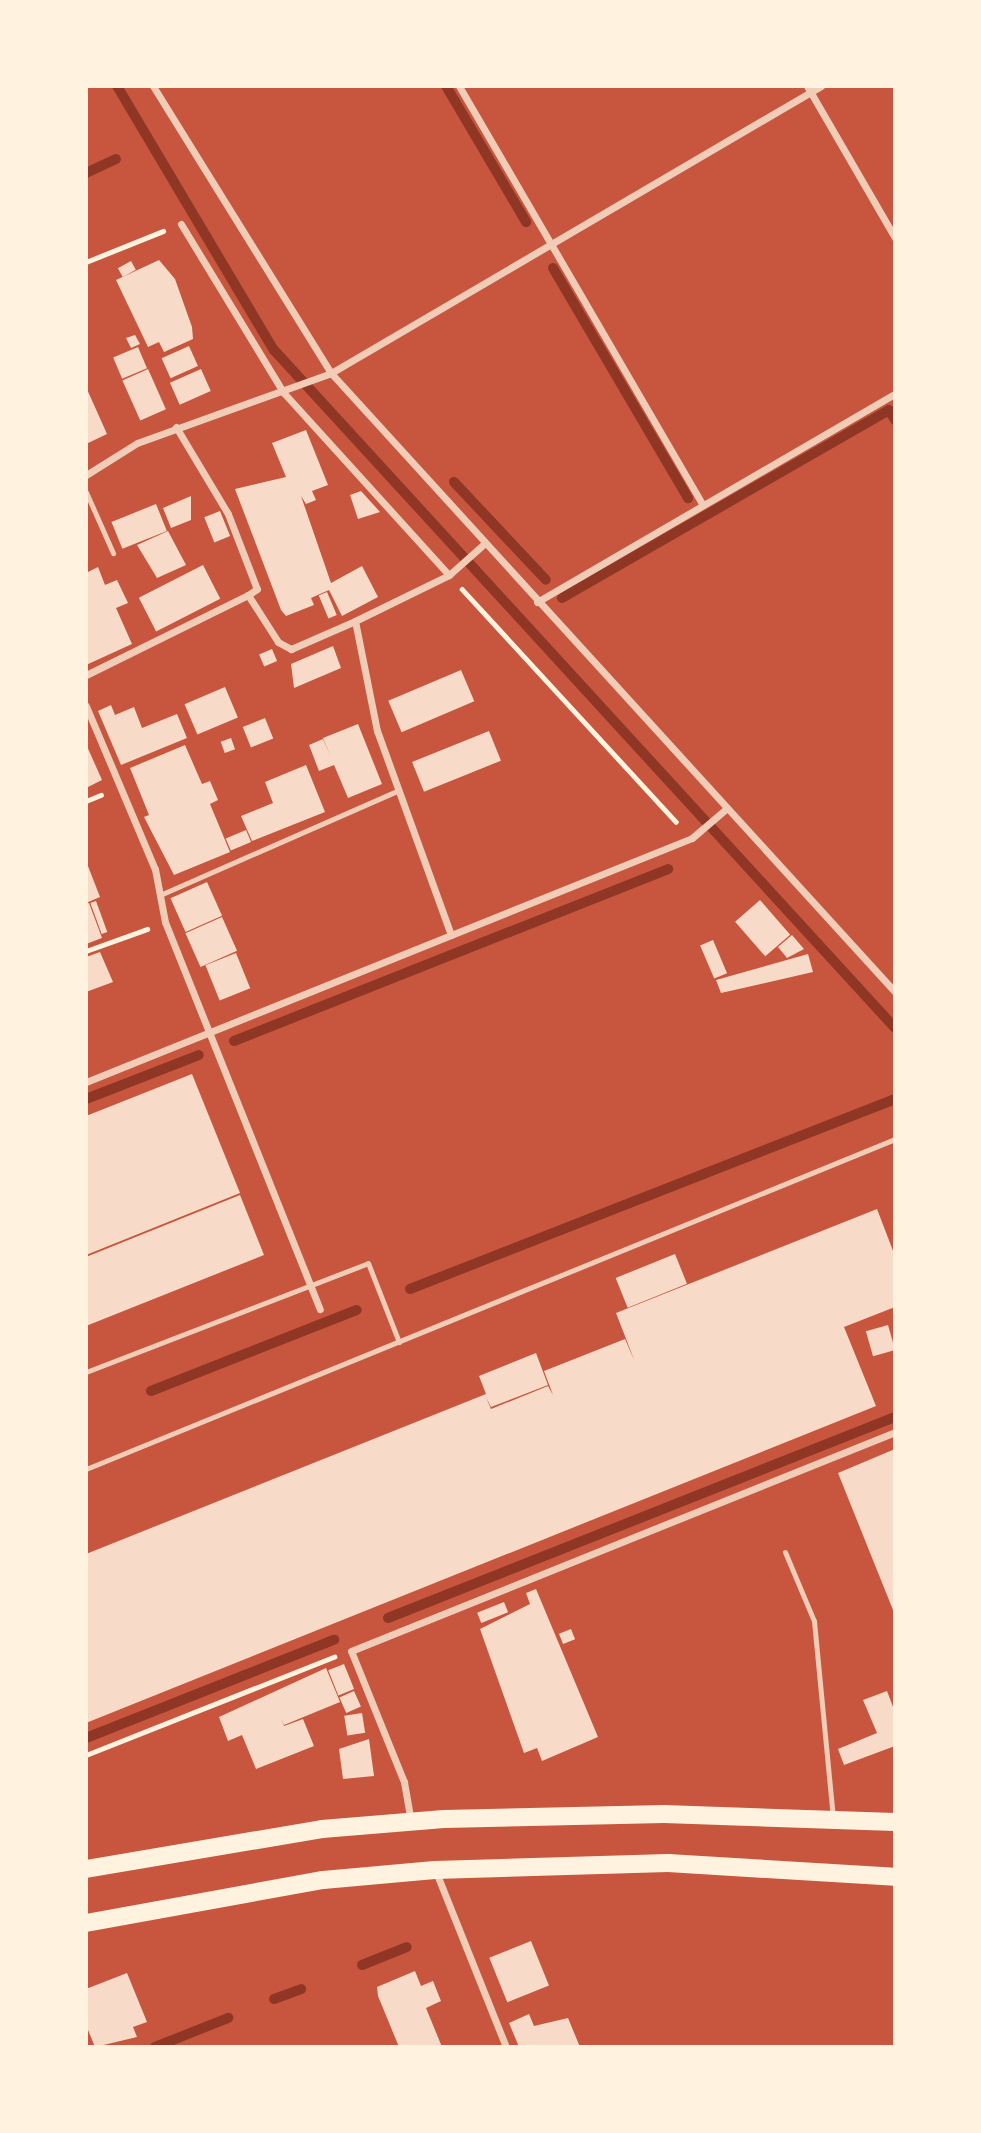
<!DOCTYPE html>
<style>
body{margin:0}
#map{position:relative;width:981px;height:2133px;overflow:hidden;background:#c8553d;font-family:"Public Sans",sans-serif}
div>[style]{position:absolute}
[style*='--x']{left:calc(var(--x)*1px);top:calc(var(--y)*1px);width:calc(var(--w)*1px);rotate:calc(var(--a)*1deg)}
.stream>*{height:10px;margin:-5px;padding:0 5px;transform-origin:5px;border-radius:5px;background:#8f3625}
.building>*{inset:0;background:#f7dbc8;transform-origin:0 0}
.path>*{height:4.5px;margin:-2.25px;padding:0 2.25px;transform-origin:2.25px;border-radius:2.25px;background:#fff3e0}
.service>*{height:5px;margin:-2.5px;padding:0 2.5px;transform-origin:2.5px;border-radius:2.5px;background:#f1ccb7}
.minor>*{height:7px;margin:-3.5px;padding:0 3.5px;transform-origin:3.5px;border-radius:3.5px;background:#f1ccb7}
.primary>*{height:18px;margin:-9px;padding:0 9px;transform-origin:9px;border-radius:9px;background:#fff3e0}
span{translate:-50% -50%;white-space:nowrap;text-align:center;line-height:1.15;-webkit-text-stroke:7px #fff3e0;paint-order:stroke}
.frame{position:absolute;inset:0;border:88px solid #fff3e0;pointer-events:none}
</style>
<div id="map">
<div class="stream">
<i style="--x:117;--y:86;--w:307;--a:59.3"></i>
<i style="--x:274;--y:350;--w:919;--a:47.51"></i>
<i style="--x:446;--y:86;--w:158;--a:59.5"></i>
<i style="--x:86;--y:173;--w:33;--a:-25"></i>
<i style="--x:553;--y:268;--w:267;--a:59.6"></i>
<i style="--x:454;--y:482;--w:134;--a:46.8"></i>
<i style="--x:562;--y:598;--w:377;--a:-29.9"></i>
<i style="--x:889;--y:410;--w:12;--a:59"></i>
<i style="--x:234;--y:1041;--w:467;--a:-21.6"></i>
<i style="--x:86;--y:1099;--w:121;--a:-21.3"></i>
<i style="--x:410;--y:1289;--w:521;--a:-21.39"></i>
<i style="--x:151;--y:1391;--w:221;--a:-21.5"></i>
<i style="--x:388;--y:1618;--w:545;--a:-21.63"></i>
<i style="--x:86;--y:1738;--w:267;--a:-21.6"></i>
<i style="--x:362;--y:1965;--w:48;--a:-21.8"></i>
<i style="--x:274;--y:1999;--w:29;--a:-20"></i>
<i style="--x:155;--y:2047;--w:79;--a:-21.7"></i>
</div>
<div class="building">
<i style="clip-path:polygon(159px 260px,175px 279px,192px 327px,193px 339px,164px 352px,159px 342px,148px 347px,116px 280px)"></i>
<i style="left:131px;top:261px;width:10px;height:15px;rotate:61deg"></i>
<i style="clip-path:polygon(135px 335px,140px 344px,131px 348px,126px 338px)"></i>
<i style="left:189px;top:346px;width:22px;height:30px;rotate:66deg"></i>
<i style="left:138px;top:347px;width:23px;height:27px;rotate:67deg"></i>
<i style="left:148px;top:369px;width:44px;height:28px;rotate:66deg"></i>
<i style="left:201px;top:369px;width:24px;height:34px;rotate:66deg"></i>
<i style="clip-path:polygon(86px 387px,107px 434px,86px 444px)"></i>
<i style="clip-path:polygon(306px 430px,328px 485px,312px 491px,316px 500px,306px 504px,301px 496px,331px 583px,362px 566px,378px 597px,342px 616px,329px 590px,311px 598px,314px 605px,286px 616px,281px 610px,235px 489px,286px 477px,272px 443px)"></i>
<i style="clip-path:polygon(361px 491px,380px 512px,358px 519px,350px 495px)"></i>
<i style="clip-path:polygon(191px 496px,191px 520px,171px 528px,163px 508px)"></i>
<i style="left:156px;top:504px;width:29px;height:48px;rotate:68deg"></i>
<i style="left:220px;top:511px;width:27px;height:17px;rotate:68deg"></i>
<i style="clip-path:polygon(168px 531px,186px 565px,157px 578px,137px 545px)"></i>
<i style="left:203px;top:565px;width:38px;height:72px;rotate:63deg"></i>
<i style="clip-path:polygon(98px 567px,105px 585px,117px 580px,128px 603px,116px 608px,132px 644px,86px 665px,86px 573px)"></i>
<i style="left:327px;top:592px;width:25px;height:9px;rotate:67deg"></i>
<i style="clip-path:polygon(333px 646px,341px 668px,294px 688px,291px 664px)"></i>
<i style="left:272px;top:649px;width:13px;height:14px;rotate:67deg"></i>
<i style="left:461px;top:670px;width:34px;height:79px;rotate:67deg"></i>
<i style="left:225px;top:687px;width:33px;height:44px;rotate:67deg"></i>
<i style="clip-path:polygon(111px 705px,115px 715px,134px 707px,142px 728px,177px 714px,187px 738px,121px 765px,98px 711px)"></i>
<i style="left:265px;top:718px;width:22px;height:24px;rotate:68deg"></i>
<i style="clip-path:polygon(358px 724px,382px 784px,348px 798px,334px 765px,319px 771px,309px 745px,323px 739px,331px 757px,323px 738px)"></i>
<i style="left:489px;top:731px;width:32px;height:83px;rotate:68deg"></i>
<i style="left:231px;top:738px;width:12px;height:11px;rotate:70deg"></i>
<i style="clip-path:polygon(86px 744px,102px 780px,86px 788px)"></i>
<i style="clip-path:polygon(185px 745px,202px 784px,210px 781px,218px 800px,210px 804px,230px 852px,174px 875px,144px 817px,149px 815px,130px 768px)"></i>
<i style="clip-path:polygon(306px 765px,325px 812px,252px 841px,241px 816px,273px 803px,265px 782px)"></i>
<i style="left:246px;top:830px;width:13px;height:22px;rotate:67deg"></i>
<i style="clip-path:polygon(86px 861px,100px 897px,86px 903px)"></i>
<i style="left:207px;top:882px;width:37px;height:40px;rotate:66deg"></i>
<i style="left:760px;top:900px;width:46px;height:33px;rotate:49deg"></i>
<i style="left:96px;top:901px;width:33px;height:6px;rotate:70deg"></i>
<i style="clip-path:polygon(89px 903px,102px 938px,86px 944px,86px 904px)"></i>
<i style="left:222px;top:917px;width:37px;height:40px;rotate:66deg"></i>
<i style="clip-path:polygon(792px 935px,804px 949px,787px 958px,778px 947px)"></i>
<i style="left:713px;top:940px;width:36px;height:14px;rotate:67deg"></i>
<i style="clip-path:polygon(100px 952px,113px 982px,86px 992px,86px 957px)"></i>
<i style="left:236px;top:953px;width:38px;height:33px;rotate:68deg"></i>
<i style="clip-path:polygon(808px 954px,813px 972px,721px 993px,716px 980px)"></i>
<i style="clip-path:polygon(192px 1074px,240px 1193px,86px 1255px,86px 1116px)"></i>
<i style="clip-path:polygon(240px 1195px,264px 1255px,86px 1326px,86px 1257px)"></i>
<i style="clip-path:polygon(877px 1209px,895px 1256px,895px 1307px,844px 1327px,876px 1406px,86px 1723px,86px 1554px,486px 1394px,479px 1376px,536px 1353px,548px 1385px,491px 1407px,486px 1397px,491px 1409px,548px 1386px,553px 1395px,544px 1371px,625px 1339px,635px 1362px,616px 1313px)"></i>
<i style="left:675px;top:1254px;width:32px;height:64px;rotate:68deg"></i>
<i style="left:888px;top:1325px;width:26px;height:23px;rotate:74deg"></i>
<i style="clip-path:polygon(895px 1449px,895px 1615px,838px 1473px)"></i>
<i style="clip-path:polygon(536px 1589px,598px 1737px,542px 1761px,537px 1748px,524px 1753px,480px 1629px,530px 1604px,526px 1593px)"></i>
<i style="left:504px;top:1602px;width:11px;height:29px;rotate:68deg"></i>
<i style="left:571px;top:1629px;width:11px;height:13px;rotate:68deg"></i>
<i style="left:344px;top:1664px;width:27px;height:17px;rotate:68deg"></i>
<i style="clip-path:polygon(326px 1668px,340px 1702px,284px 1725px,281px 1718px,284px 1726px,303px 1719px,314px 1746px,256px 1769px,242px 1735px,228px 1741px,219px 1717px)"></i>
<i style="left:354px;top:1691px;width:17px;height:16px;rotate:66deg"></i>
<i style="clip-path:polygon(887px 1691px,895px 1712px,895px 1746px,844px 1765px,838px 1749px,877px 1733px,863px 1700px)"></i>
<i style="left:362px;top:1713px;width:20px;height:18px;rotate:81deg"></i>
<i style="clip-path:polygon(369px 1739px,374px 1776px,343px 1779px,339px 1749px)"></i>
<i style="left:531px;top:1941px;width:48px;height:45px;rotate:68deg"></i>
<i style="clip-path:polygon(415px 1971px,421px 1986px,433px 1981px,441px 2001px,426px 2008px,442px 2047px,399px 2047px,378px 1996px,377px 1987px)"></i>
<i style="clip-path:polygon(127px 1973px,147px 2022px,133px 2027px,137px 2037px,95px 2047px,86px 2025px,86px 1989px)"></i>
<i style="clip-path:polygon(529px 2014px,534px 2026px,568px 2018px,580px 2047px,519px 2047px,509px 2023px)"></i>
</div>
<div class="path">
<i style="--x:86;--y:262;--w:83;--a:-21.9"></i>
<i style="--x:462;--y:589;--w:316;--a:47.4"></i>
<i style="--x:86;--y:801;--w:16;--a:-22"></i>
<i style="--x:86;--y:951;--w:65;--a:-19.8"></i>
<i style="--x:86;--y:1755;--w:267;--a:-21.6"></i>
</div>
<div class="service">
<i style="--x:86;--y:492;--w:67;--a:66.1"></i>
<i style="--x:160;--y:895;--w:261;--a:-23.7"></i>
<i style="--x:86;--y:1372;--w:302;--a:-21.1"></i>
<i style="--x:368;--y:1263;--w:85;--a:68.6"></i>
<i style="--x:86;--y:1469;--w:874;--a:-22.19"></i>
<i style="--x:785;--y:1552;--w:75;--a:67.2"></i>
<i style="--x:814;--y:1621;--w:198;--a:84.5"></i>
</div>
<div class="minor">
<i style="--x:153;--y:86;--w:338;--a:58.2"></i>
<i style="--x:331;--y:373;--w:837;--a:47.66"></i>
<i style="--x:459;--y:86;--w:483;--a:59.8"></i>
<i style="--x:807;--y:86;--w:176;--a:59.9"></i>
<i style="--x:181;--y:224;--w:197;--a:58.7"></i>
<i style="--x:283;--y:392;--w:247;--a:47.8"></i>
<i style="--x:176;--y:427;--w:101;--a:59.1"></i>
<i style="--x:228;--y:514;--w:80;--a:68.9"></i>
<i style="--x:257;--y:589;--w:11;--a:146"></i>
<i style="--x:248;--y:595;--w:56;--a:57.4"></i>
<i style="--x:278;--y:642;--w:15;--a:28"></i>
<i style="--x:291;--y:649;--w:70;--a:-23.6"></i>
<i style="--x:86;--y:475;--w:60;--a:-32.1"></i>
<i style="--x:137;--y:443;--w:206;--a:-19.8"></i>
<i style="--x:331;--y:373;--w:568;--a:-30.36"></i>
<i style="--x:537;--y:602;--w:414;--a:-30.2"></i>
<i style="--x:86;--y:675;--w:181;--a:-26.3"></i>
<i style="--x:86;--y:706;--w:177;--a:67.1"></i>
<i style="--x:155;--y:869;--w:54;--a:79.3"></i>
<i style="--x:165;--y:922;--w:417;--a:68.2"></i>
<i style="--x:451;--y:935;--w:217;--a:-109.9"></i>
<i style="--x:377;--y:731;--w:112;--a:-101.3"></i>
<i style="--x:355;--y:621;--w:105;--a:-26.1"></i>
<i style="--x:449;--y:575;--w:48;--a:-41.6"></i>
<i style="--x:86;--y:1082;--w:653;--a:-21.93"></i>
<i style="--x:692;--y:838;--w:46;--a:-40.6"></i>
<i style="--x:411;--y:1822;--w:41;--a:-99.9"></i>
<i style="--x:404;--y:1782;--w:141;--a:-112"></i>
<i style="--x:351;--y:1651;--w:586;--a:-21.93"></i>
<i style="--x:436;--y:1872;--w:188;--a:68.2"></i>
</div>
<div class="primary">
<i style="--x:86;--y:1869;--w:239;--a:-9.6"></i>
<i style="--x:322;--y:1829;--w:122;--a:-4.7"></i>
<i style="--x:444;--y:1819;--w:220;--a:-1.3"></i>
<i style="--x:664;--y:1814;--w:231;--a:2"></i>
<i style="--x:86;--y:1923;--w:241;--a:-10.3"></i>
<i style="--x:323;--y:1880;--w:112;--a:-5.1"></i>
<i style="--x:435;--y:1870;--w:233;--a:-1.7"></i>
<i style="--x:668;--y:1863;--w:227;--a:3.5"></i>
</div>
<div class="frame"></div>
</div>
